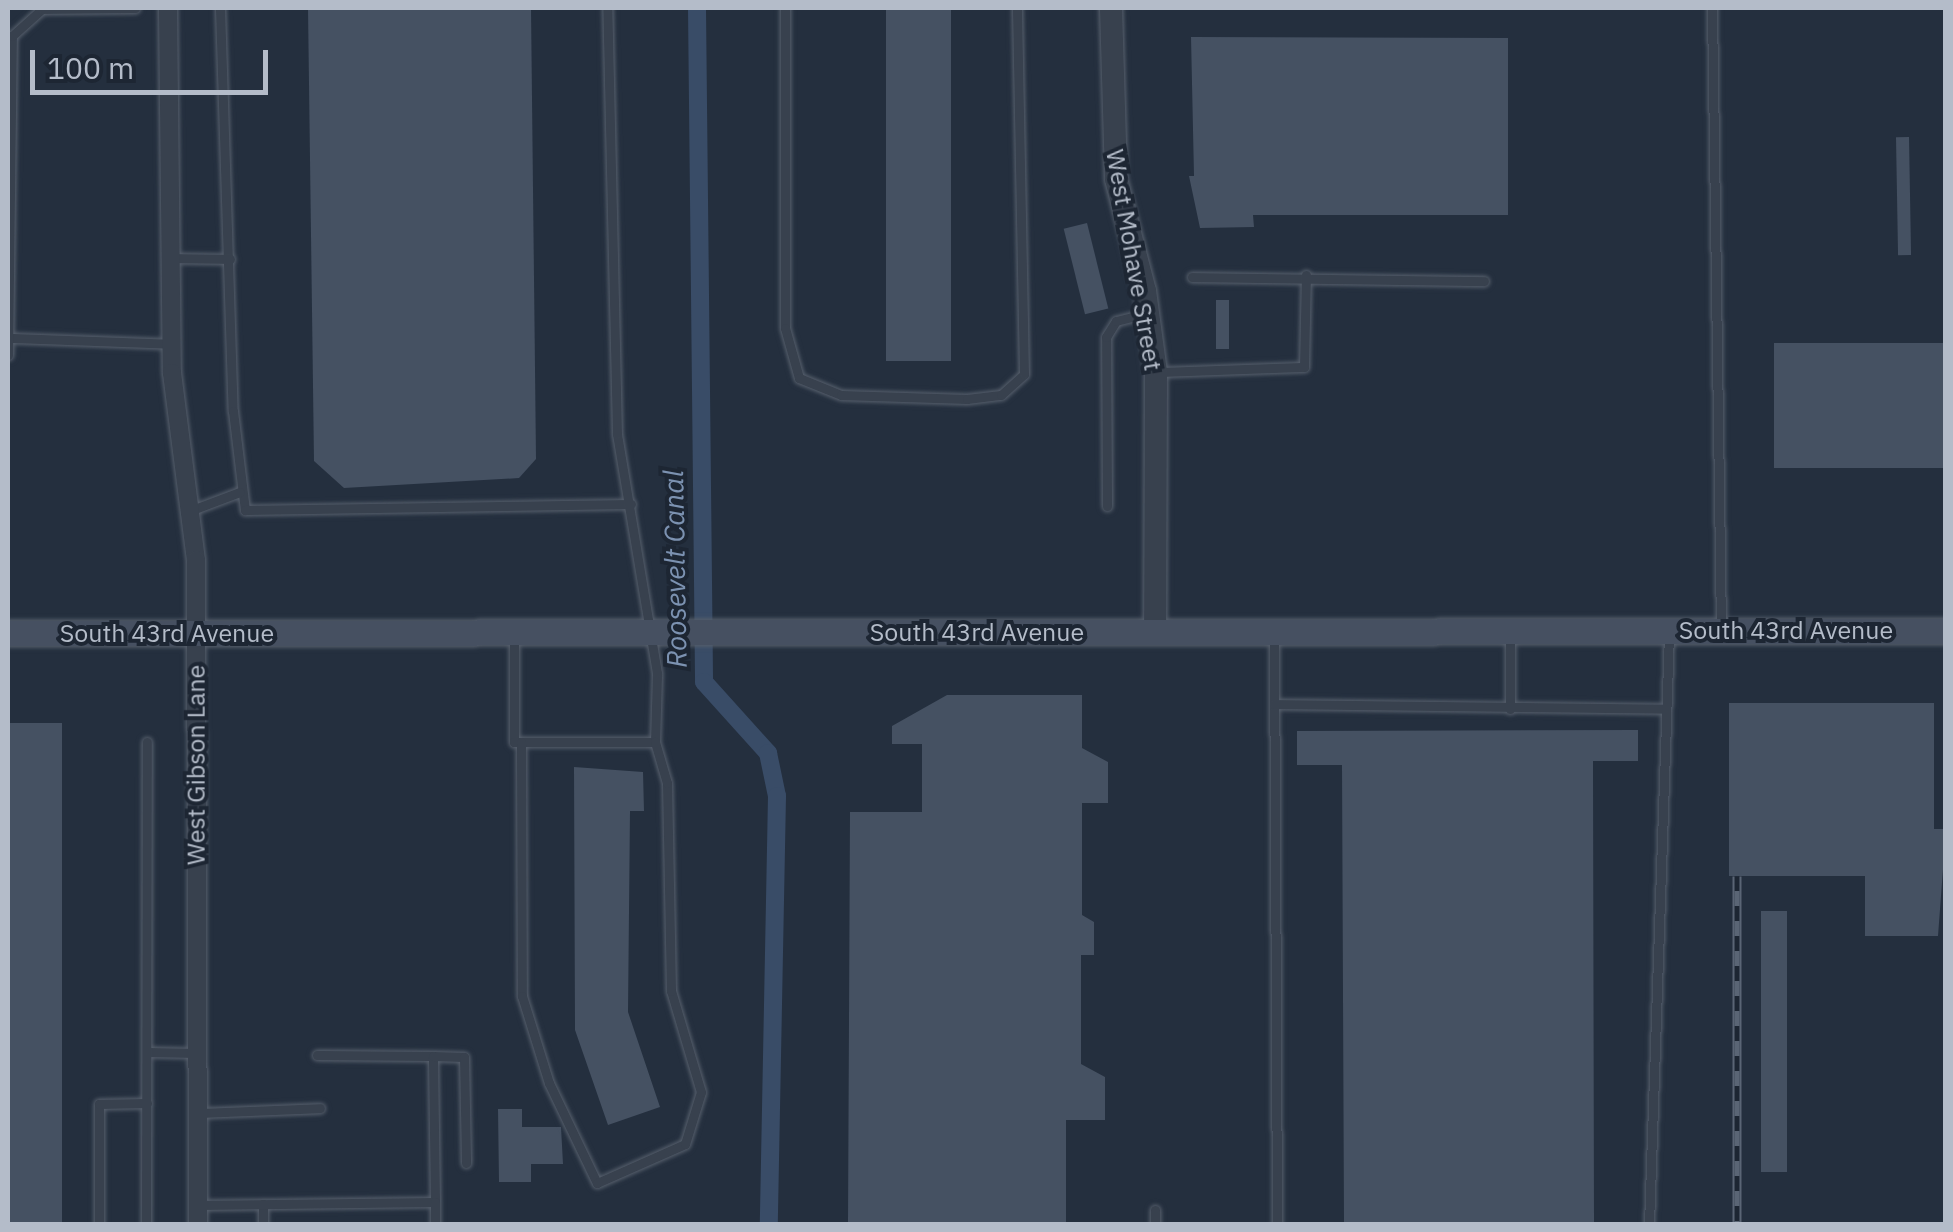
<!DOCTYPE html>
<style>
body{margin:0}
#map{position:relative;width:1953px;height:1232px;overflow:hidden;background:#242f3e;font-family:"IBM Plex Sans",sans-serif}
div>[style]{position:absolute}
[style*='--x']{left:calc(var(--x)*1px);top:calc(var(--y)*1px);width:calc(var(--w)*1px);rotate:calc(var(--a)*1deg)}
.canal>*{height:18px;margin:-9px;padding:0 9px;transform-origin:9px;border-radius:9px;background:#394c67}
.building>*{inset:0;background:#455162;transform-origin:0 0}
.roads{filter:drop-shadow(0 0 2px #565f6c) drop-shadow(0 0 2px #565f6c)}
.service>*{height:9px;margin:-4.5px;padding:0 4.5px;transform-origin:4.5px;border-radius:4.5px;background:#38414e}
.minor>*{height:18px;margin:-9px;padding:0 9px;transform-origin:9px;border-radius:9px;background:#38414e}
.tertiary>*{height:22px;margin:-11px;padding:0 11px;transform-origin:11px;border-radius:11px;background:#38414e}
.secondary>*{height:25px;margin:-12.5px;padding:0 12.5px;transform-origin:12.5px;border-radius:12.5px;background:#465061}
.rail>*{height:9px;margin-top:-4.5px;transform-origin:0;background:repeating-linear-gradient(90deg,#1d2633 0 15px,#5a6575 0 30px);box-sizing:border-box;border-block:2px solid #5a6575}
span{translate:-50% -50%;white-space:nowrap;text-align:center;line-height:1.15;-webkit-text-stroke:8px #1d2633;paint-order:stroke}
.street-label{font-size:25px;color:#b4bcc9}
.water-label{font-size:28px;color:#7c92b1;font-style:italic}
.frame{position:absolute;inset:0;border:10px solid #b4bcc9;pointer-events:none}
.scale{position:absolute;left:30px;top:50px;width:238px;height:45px;box-sizing:border-box;border:5px solid #b4bcc9;border-top:0;padding-left:12px;font-size:30px;line-height:35px;white-space:nowrap;color:#b4bcc9;-webkit-text-stroke:8px #1d2633;paint-order:stroke}
</style>
<div id="map">
<div class="canal">
<i style="--x:697;--y:8;--w:674;--a:89.4"></i>
<i style="--x:704;--y:682;--w:96;--a:48"></i>
<i style="--x:768;--y:753;--w:44;--a:78.2"></i>
<i style="--x:777;--y:796;--w:428;--a:91.1"></i>
</div>
<div class="building">
<i style="clip-path:polygon(308px 8px,531px 8px,536px 459px,519px 478px,344px 488px,314px 461px)"></i>
<i style="left:886px;top:8px;width:65px;height:353px"></i>
<i style="clip-path:polygon(1191px 37px,1508px 38px,1508px 215px,1253px 215px,1254px 227px,1200px 228px,1189px 176px,1194px 176px)"></i>
<i style="left:1909px;top:137px;width:118px;height:13px;rotate:89deg"></i>
<i style="left:1087px;top:223px;width:88px;height:24px;rotate:76deg"></i>
<i style="left:1216px;top:300px;width:13px;height:49px"></i>
<i style="left:1946px;top:343px;width:125px;height:172px;rotate:90deg"></i>
<i style="clip-path:polygon(947px 695px,1082px 695px,1082px 748px,1108px 762px,1108px 803px,1082px 803px,1082px 915px,1094px 922px,1094px 955px,1081px 955px,1081px 1064px,1105px 1077px,1105px 1120px,1066px 1120px,1066px 1224px,848px 1224px,850px 812px,922px 812px,922px 744px,892px 744px,892px 726px)"></i>
<i style="clip-path:polygon(1729px 703px,1934px 703px,1934px 829px,1946px 829px,1938px 936px,1865px 936px,1865px 876px,1729px 876px)"></i>
<i style="left:8px;top:723px;width:54px;height:501px"></i>
<i style="clip-path:polygon(1638px 730px,1638px 761px,1593px 761px,1594px 1224px,1344px 1224px,1342px 765px,1297px 765px,1297px 731px)"></i>
<i style="clip-path:polygon(574px 767px,643px 772px,644px 811px,630px 811px,628px 1012px,660px 1107px,608px 1125px,575px 1030px)"></i>
<i style="left:1761px;top:911px;width:26px;height:261px"></i>
<i style="clip-path:polygon(498px 1109px,522px 1109px,522px 1127px,561px 1127px,563px 1164px,531px 1164px,531px 1182px,499px 1182px)"></i>
</div>
<div class="roads">
<div class="service">
<i style="--x:220;--y:8;--w:403;--a:88.2"></i>
<i style="--x:233;--y:411;--w:100;--a:83.1"></i>
<i style="--x:245;--y:510;--w:386;--a:-0.9"></i>
<i style="--x:785;--y:8;--w:320;--a:90"></i>
<i style="--x:785;--y:328;--w:52;--a:74.4"></i>
<i style="--x:799;--y:378;--w:45;--a:22"></i>
<i style="--x:841;--y:395;--w:126;--a:1.8"></i>
<i style="--x:967;--y:399;--w:34;--a:-7"></i>
<i style="--x:1001;--y:395;--w:31;--a:-42"></i>
<i style="--x:1024;--y:374;--w:366;--a:-91.1"></i>
<i style="--x:1712;--y:8;--w:622;--a:89.17"></i>
<i style="--x:171;--y:258;--w:59;--a:1"></i>
<i style="--x:1192;--y:277;--w:292;--a:0.8"></i>
<i style="--x:11;--y:338;--w:161;--a:2.1"></i>
<i style="--x:8;--y:355;--w:319;--a:-89.3"></i>
<i style="--x:12;--y:36;--w:40;--a:-42"></i>
<i style="--x:42;--y:9;--w:93;--a:-0.6"></i>
<i style="--x:1158;--y:372;--w:146;--a:-2"></i>
<i style="--x:1304;--y:367;--w:92;--a:-88.8"></i>
<i style="--x:1107;--y:506;--w:169;--a:-90.3"></i>
<i style="--x:1106;--y:337;--w:19;--a:-58"></i>
<i style="--x:1116;--y:321;--w:30;--a:-14"></i>
<i style="--x:192;--y:510;--w:51;--a:-20.6"></i>
<i style="--x:514;--y:634;--w:108;--a:90"></i>
<i style="--x:514;--y:742;--w:141;--a:0"></i>
<i style="--x:655;--y:742;--w:69;--a:-88.3"></i>
<i style="--x:657;--y:673;--w:242;--a:-99.5"></i>
<i style="--x:617;--y:434;--w:426;--a:-91.3"></i>
<i style="--x:1274;--y:635;--w:589;--a:89.71"></i>
<i style="--x:1274;--y:704;--w:391;--a:0.7"></i>
<i style="--x:1510;--y:709;--w:75;--a:-90"></i>
<i style="--x:521;--y:742;--w:254;--a:89.8"></i>
<i style="--x:522;--y:996;--w:91;--a:72.8"></i>
<i style="--x:549;--y:1083;--w:111;--a:64.4"></i>
<i style="--x:597;--y:1183;--w:96;--a:-23.9"></i>
<i style="--x:685;--y:1144;--w:54;--a:-72.9"></i>
<i style="--x:701;--y:1092;--w:105;--a:-106.5"></i>
<i style="--x:671;--y:991;--w:208;--a:-91.1"></i>
<i style="--x:667;--y:783;--w:43;--a:-106.3"></i>
<i style="--x:147;--y:1052;--w:50;--a:1.1"></i>
<i style="--x:317;--y:1055;--w:116;--a:0.5"></i>
<i style="--x:198;--y:1113;--w:122;--a:-2.3"></i>
<i style="--x:435;--y:1202;--w:146;--a:-90.8"></i>
<i style="--x:433;--y:1056;--w:31;--a:2"></i>
<i style="--x:464;--y:1057;--w:106;--a:88.9"></i>
<i style="--x:263;--y:1204;--w:20;--a:90"></i>
<i style="--x:198;--y:1205;--w:237;--a:-0.7"></i>
<i style="--x:435;--y:1202;--w:22;--a:90"></i>
<i style="--x:99;--y:1224;--w:120;--a:-90"></i>
<i style="--x:99;--y:1104;--w:48;--a:-1.2"></i>
<i style="--x:146;--y:1224;--w:482;--a:-89.9"></i>
<i style="--x:1155;--y:1224;--w:14;--a:-90"></i>
<i style="--x:1649;--y:1224;--w:591;--a:-88.06"></i>
</div>
<div class="minor">
<i style="--x:168;--y:8;--w:365;--a:89.4"></i>
<i style="--x:172;--y:373;--w:189;--a:82.7"></i>
<i style="--x:196;--y:560;--w:664;--a:89.83"></i>
</div>
<div class="tertiary">
<i style="--x:1111;--y:8;--w:171;--a:88.3"></i>
<i style="--x:1116;--y:179;--w:116;--a:75.5"></i>
<i style="--x:1145;--y:291;--w:82;--a:82.3"></i>
<i style="--x:1156;--y:372;--w:261;--a:90.2"></i>
</div>
<div class="secondary">
<i style="--x:8;--y:633;--w:1938;--a:-0.06"></i>
</div>
</div>
<div class="rail">
<i style="--x:1737;--y:876;--w:348;--a:90"></i>
</div>
<div class="street-label">
<span style="left:1134px;top:260px;rotate:80deg">West Mohave Street</span>
<span style="left:1786px;top:630px">South 43rd Avenue</span>
<span style="left:977px;top:632px">South 43rd Avenue</span>
<span style="left:167px;top:633px">South 43rd Avenue</span>
<span style="left:196px;top:765px;rotate:-90deg">West Gibson Lane</span>
</div>
<div class="water-label">
<span style="left:675px;top:569px;rotate:-91deg">Roosevelt Canal</span>
</div>
<div class="frame"></div>
<div class="scale">100 m</div>
</div>
